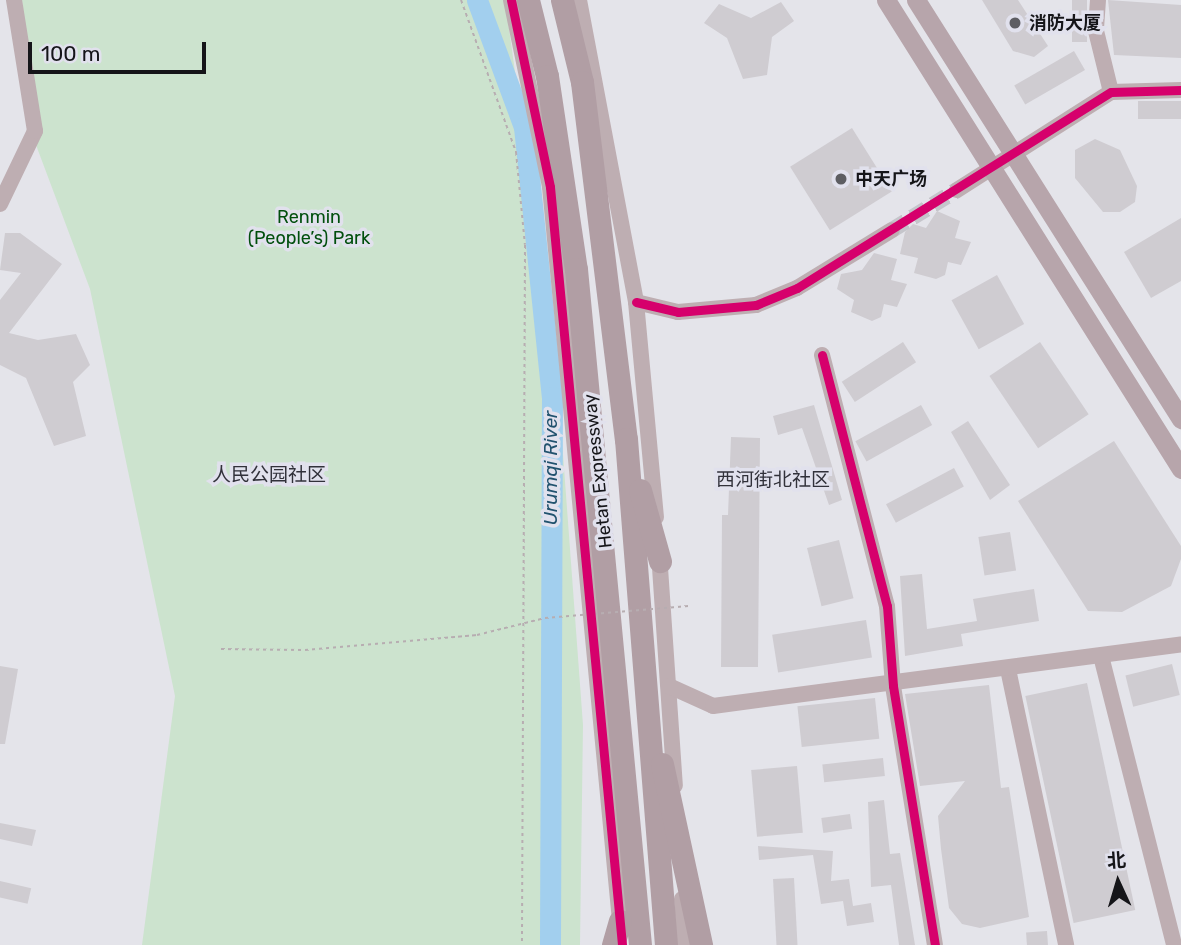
<!DOCTYPE html>
<meta charset="utf-8">
<style>
body{margin:0}
#map{position:relative;width:1181px;height:945px;overflow:hidden;background:#e4e4ea;font-family:Rubik,"Noto Sans SC",sans-serif}
div>[style]{position:absolute}
[style*='--x']{left:calc(var(--x)*1px);top:calc(var(--y)*1px);width:calc(var(--w)*1px);rotate:calc(var(--a)*1deg)}
.green>*{inset:0;background:#cce3ce}
.river>*{height:21px;margin:-10.5px;padding:0 10.5px;transform-origin:10.5px;border-radius:10.5px;background:#a2cfee}
.building>*{inset:0;background:#cfccd1;transform-origin:0 0}
.minor-tunnel>*{height:16px;margin-top:-8px;transform-origin:0;background:repeating-linear-gradient(90deg,#c5c5cb 0 16px,transparent 0 24px)}
.path>*{height:2px;margin-top:-1px;transform-origin:0;background:repeating-linear-gradient(90deg,#b7adb1 0 3.5px,transparent 0 7px)}
.minor>*{height:16px;margin:-8px;padding:0 8px;transform-origin:8px;border-radius:8px;background:#beaeb2}
.major>*{height:19px;margin:-9.5px;padding:0 9.5px;transform-origin:9.5px;border-radius:9.5px;background:#b7a5ab}
.highway>*{height:23px;margin:-11.5px;padding:0 11.5px;transform-origin:11.5px;border-radius:11.5px;background:#b19ea4}
.path-bridge>*{height:2px;margin-top:-1px;transform-origin:0;background:repeating-linear-gradient(90deg,#b7adb1 0 3.5px,transparent 0 7px)}
.cycleway>*{height:9px;margin:-4.5px;padding:0 4.5px;transform-origin:4.5px;border-radius:4.5px;background:#d6006c}
.dots>*{width:19px;height:19px;translate:-50% -50%;box-sizing:border-box;border:4px solid #e1e1ed;border-radius:50%}
span{translate:-50% -50%;white-space:nowrap;text-align:center;line-height:1.15;-webkit-text-stroke:7px #e1e1ed;paint-order:stroke}
.poi-label{font-size:18px;color:#151519;font-weight:700}
.left{translate:0 -50%;text-align:left}
.park-label{font-size:18px;color:#014f0d}
.street-label{font-size:18px;color:#151519}
.water-label{font-size:19px;color:#21526e;font-style:italic}
.neighbourhood-label{font-size:19px;color:#31313a}
.north{position:absolute;left:1083px;top:847px;width:70px;height:70px;-webkit-text-stroke:5px #e1e1ed;paint-order:stroke;rotate:356deg;font-size:19px;font-weight:700;line-height:28px;text-align:center;color:#151519}
.north::after{content:'';display:block;margin:auto;width:24px;height:32px;background:#151519;clip-path:polygon(50% 0,100% 100%,50% 72%,0 100%)}
.scale{position:absolute;left:28px;top:42px;width:178px;height:32px;box-sizing:border-box;border:4px solid #151519;border-top:0;padding-left:9px;font-size:21px;line-height:24px;white-space:nowrap;color:#151519;-webkit-text-stroke:5px #e1e1ed;paint-order:stroke}
</style>
<div id="map">
<div class="green">
<i style="clip-path:polygon(22px 0,505px 0,557px 373px,583px 725px,580px 945px,142px 945px,175px 696px,90px 289px,36px 145px)"></i>
</div>
<div class="river">
<i style="--x:477;--y:0;--w:135;--a:69.7"></i>
<i style="--x:524;--y:127;--w:271;--a:84.1"></i>
<i style="--x:552;--y:397;--w:548;--a:90.21"></i>
</div>
<div class="building">
<i style="clip-path:polygon(982px 0,1018px 0,1048px 46px,1034px 57px,1013px 51px)"></i>
<i style="left:1072px;top:0;width:15px;height:42px"></i>
<i style="clip-path:polygon(1108px 0,1181px 5px,1181px 58px,1114px 55px)"></i>
<i style="clip-path:polygon(781px 2px,794px 21px,772px 37px,767px 75px,743px 79px,727px 38px,704px 23px,719px 4px,751px 18px)"></i>
<i style="left:1074px;top:51px;width:22px;height:69px;rotate:60deg"></i>
<i style="left:1181px;top:101px;width:18px;height:43px;rotate:90deg"></i>
<i style="left:852px;top:128px;width:75px;height:73px;rotate:58deg"></i>
<i style="clip-path:polygon(1095px 139px,1120px 150px,1137px 186px,1135px 202px,1120px 212px,1103px 212px,1075px 178px,1075px 150px)"></i>
<i style="clip-path:polygon(937px 211px,960px 221px,955px 238px,971px 242px,961px 265px,948px 262px,945px 275px,936px 279px,914px 273px,918px 258px,900px 254px,905px 232px,913px 224px,926px 228px)"></i>
<i style="clip-path:polygon(1181px 218px,1181px 281px,1151px 298px,1124px 252px)"></i>
<i style="clip-path:polygon(5px 233px,20px 233px,62px 264px,9px 333px,38px 340px,76px 334px,90px 365px,73px 382px,86px 436px,54px 446px,26px 378px,0 365px,0 300px,21px 273px,0 270px)"></i>
<i style="clip-path:polygon(874px 253px,897px 259px,891px 280px,907px 284px,897px 307px,884px 304px,881px 317px,872px 321px,851px 312px,854px 300px,837px 289px,841px 274px,862px 270px)"></i>
<i style="left:997px;top:275px;width:56px;height:52px;rotate:61deg"></i>
<i style="left:903px;top:342px;width:24px;height:73px;rotate:57deg"></i>
<i style="left:1040px;top:342px;width:87px;height:61px;rotate:56deg"></i>
<i style="clip-path:polygon(814px 405px,842px 500px,829px 505px,802px 428px,778px 435px,773px 416px)"></i>
<i style="left:921px;top:405px;width:23px;height:75px;rotate:61deg"></i>
<i style="clip-path:polygon(968px 421px,1010px 485px,990px 500px,951px 432px)"></i>
<i style="clip-path:polygon(731px 437px,760px 438px,758px 667px,721px 667px,722px 515px,728px 515px)"></i>
<i style="clip-path:polygon(1114px 441px,1181px 546px,1181px 559px,1171px 586px,1122px 612px,1088px 611px,1018px 501px)"></i>
<i style="left:954px;top:468px;width:21px;height:77px;rotate:62deg"></i>
<i style="left:1010px;top:532px;width:39px;height:32px;rotate:81deg"></i>
<i style="left:839px;top:540px;width:60px;height:33px;rotate:76deg"></i>
<i style="clip-path:polygon(922px 574px,927px 629px,977px 621px,973px 599px,1034px 589px,1039px 621px,961px 634px,963px 646px,905px 656px,900px 576px)"></i>
<i style="left:866px;top:620px;width:38px;height:95px;rotate:81deg"></i>
<i style="left:1172px;top:664px;width:32px;height:48px;rotate:76deg"></i>
<i style="clip-path:polygon(0 666px,18px 669px,5px 744px,0 744px)"></i>
<i style="left:1087px;top:683px;width:232px;height:63px;rotate:78deg"></i>
<i style="clip-path:polygon(989px 685px,1001px 788px,1009px 787px,1029px 917px,980px 928px,962px 924px,949px 908px,941px 849px,938px 816px,965px 781px,920px 786px,905px 694px)"></i>
<i style="left:875px;top:698px;width:41px;height:78px;rotate:84deg"></i>
<i style="left:883px;top:758px;width:18px;height:61px;rotate:84deg"></i>
<i style="left:797px;top:766px;width:67px;height:46px;rotate:85deg"></i>
<i style="clip-path:polygon(884px 800px,890px 854px,900px 853px,915px 945px,899px 945px,891px 885px,871px 887px,868px 802px)"></i>
<i style="left:850px;top:814px;width:15px;height:29px;rotate:82deg"></i>
<i style="clip-path:polygon(0 823px,36px 830px,32px 846px,0 839px)"></i>
<i style="clip-path:polygon(758px 846px,833px 851px,831px 881px,849px 879px,853px 906px,871px 903px,874px 922px,847px 926px,843px 901px,821px 904px,813px 855px,759px 860px)"></i>
<i style="left:794px;top:878px;width:67px;height:21px;rotate:87deg"></i>
<i style="left:0;top:881px;width:32px;height:16px;rotate:13deg"></i>
<i style="left:1047px;top:931px;width:14px;height:21px;rotate:86deg"></i>
</div>
<div class="minor-tunnel">
<i style="--x:892;--y:230;--w:76;--a:-31.6"></i>
</div>
<div class="path">
<i style="--x:461;--y:0;--w:162;--a:70.1"></i>
<i style="--x:516;--y:152;--w:93;--a:84.5"></i>
<i style="--x:525;--y:245;--w:700;--a:90.25"></i>
<i style="--x:221;--y:649;--w:84;--a:0.7"></i>
<i style="--x:305;--y:650;--w:173;--a:-5"></i>
<i style="--x:477;--y:635;--w:70;--a:-14"></i>
</div>
<div class="minor">
<i style="--x:511;--y:0;--w:191;--a:78.2"></i>
<i style="--x:550;--y:187;--w:747;--a:84.55"></i>
<i style="--x:579;--y:0;--w:307;--a:79.3"></i>
<i style="--x:636;--y:302;--w:216;--a:84.7"></i>
<i style="--x:1098;--y:0;--w:31;--a:94"></i>
<i style="--x:1096;--y:31;--w:63;--a:76.2"></i>
<i style="--x:957;--y:190;--w:183;--a:-32.5"></i>
<i style="--x:1111;--y:92;--w:70;--a:-1.6"></i>
<i style="--x:0;--y:204;--w:81;--a:-64.4"></i>
<i style="--x:35;--y:131;--w:133;--a:-99.1"></i>
<i style="--x:636;--y:302;--w:43;--a:13.4"></i>
<i style="--x:678;--y:312;--w:78;--a:-5.1"></i>
<i style="--x:756;--y:305;--w:44;--a:-22.5"></i>
<i style="--x:797;--y:288;--w:111;--a:-31.4"></i>
<i style="--x:822;--y:355;--w:259;--a:75.5"></i>
<i style="--x:887;--y:606;--w:80;--a:85.7"></i>
<i style="--x:893;--y:686;--w:262;--a:80.8"></i>
<i style="--x:659;--y:553;--w:233;--a:86.1"></i>
<i style="--x:1101;--y:656;--w:298;--a:75.8"></i>
<i style="--x:1008;--y:669;--w:282;--a:78.1"></i>
<i style="--x:669;--y:686;--w:48;--a:24.4"></i>
<i style="--x:713;--y:706;--w:472;--a:-7.5"></i>
<i style="--x:682;--y:899;--w:46;--a:86.3"></i>
</div>
<div class="major">
<i style="--x:886;--y:0;--w:554;--a:57.83"></i>
<i style="--x:916;--y:0;--w:496;--a:57.7"></i>
</div>
<div class="highway">
<i style="--x:528;--y:0;--w:78;--a:76"></i>
<i style="--x:547;--y:76;--w:195;--a:81.5"></i>
<i style="--x:576;--y:269;--w:679;--a:84.59"></i>
<i style="--x:562;--y:0;--w:84;--a:76.3"></i>
<i style="--x:582;--y:82;--w:360;--a:83"></i>
<i style="--x:626;--y:439;--w:508;--a:85.48"></i>
<i style="--x:640;--y:490;--w:74;--a:74.3"></i>
<i style="--x:662;--y:764;--w:185;--a:77.8"></i>
<i style="--x:613;--y:945;--w:25;--a:-74"></i>
</div>
<div class="path-bridge">
<i style="--x:545;--y:618;--w:144;--a:-4.8"></i>
</div>
<div class="cycleway">
<i style="--x:511;--y:0;--w:191;--a:78.2"></i>
<i style="--x:550;--y:187;--w:761;--a:84.57"></i>
<i style="--x:636;--y:302;--w:43;--a:13.4"></i>
<i style="--x:678;--y:312;--w:78;--a:-5.1"></i>
<i style="--x:756;--y:305;--w:44;--a:-22.5"></i>
<i style="--x:797;--y:288;--w:370;--a:-32"></i>
<i style="--x:1111;--y:92;--w:70;--a:-1.6"></i>
<i style="--x:822;--y:355;--w:259;--a:75.5"></i>
<i style="--x:887;--y:606;--w:80;--a:85.7"></i>
<i style="--x:893;--y:686;--w:262;--a:80.8"></i>
</div>
<div class="dots">
<i style="left:1015px;top:23px;background:#5d5d62"></i>
<i style="left:841px;top:179px;background:#5d5d62"></i>
</div>
<div class="poi-label">
<span class="left" style="left:1029px;top:23px">消防大厦</span>
<span class="left" style="left:855px;top:179px">中天广场</span>
</div>
<div class="park-label">
<span style="left:309px;top:228px">Renmin<br>(People’s) Park</span>
</div>
<div class="street-label">
<span style="left:598px;top:471px;rotate:-96deg">Hetan Expressway</span>
</div>
<div class="water-label">
<span style="left:551px;top:468px;rotate:-90deg">Urumqi River</span>
</div>
<div class="neighbourhood-label">
<span style="left:269px;top:475px">人民公园社区</span>
<span style="left:773px;top:480px">西河街北社区</span>
</div>
<div class="north">北</div>
<div class="scale">100 m</div>
</div>
